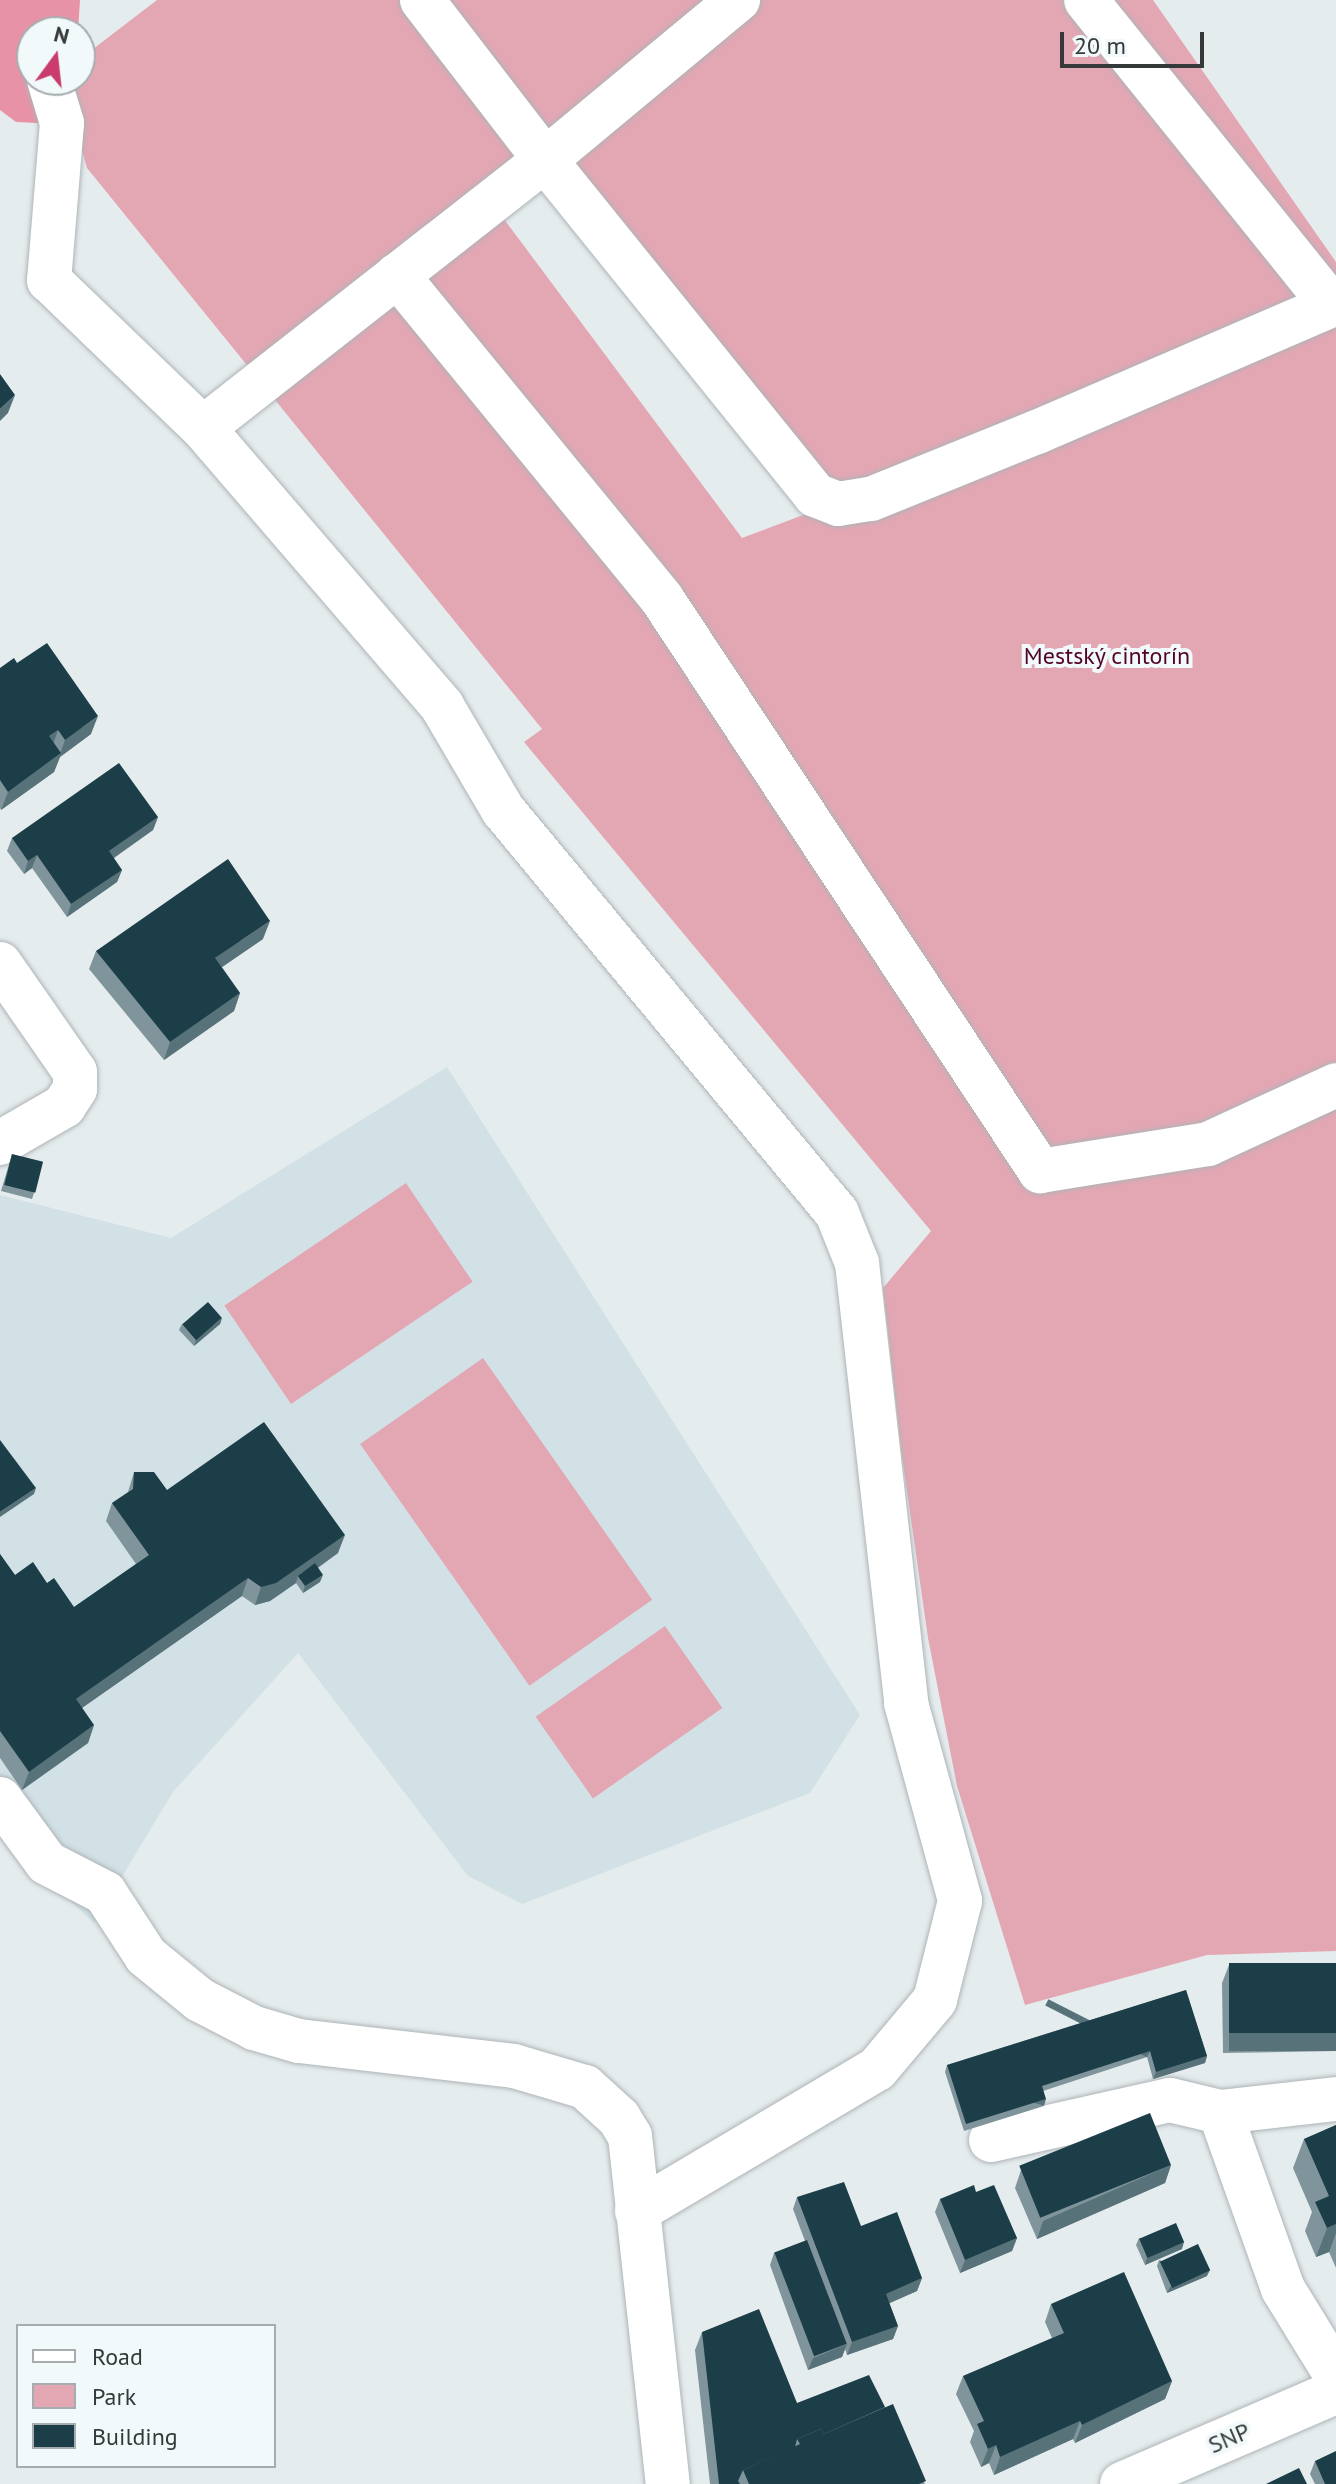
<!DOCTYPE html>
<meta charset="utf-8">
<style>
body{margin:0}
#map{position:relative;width:1336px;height:2484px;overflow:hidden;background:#e5ecee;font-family:"PT Sans",sans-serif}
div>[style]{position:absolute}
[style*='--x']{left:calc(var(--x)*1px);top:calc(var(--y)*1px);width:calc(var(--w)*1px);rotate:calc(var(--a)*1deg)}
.built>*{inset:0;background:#d1e1e6}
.green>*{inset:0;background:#e3a7b4;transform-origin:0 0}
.forest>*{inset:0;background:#e892a7}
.roads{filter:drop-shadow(0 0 2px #aeb4b6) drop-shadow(0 0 2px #aeb4b6)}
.minor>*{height:44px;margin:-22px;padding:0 22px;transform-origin:22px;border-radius:22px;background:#fff}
.wall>*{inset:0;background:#80959b}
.shaded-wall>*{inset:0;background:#58727a;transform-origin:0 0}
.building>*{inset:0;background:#1c3e48;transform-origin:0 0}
span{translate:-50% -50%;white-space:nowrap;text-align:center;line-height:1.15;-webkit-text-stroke:8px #f2f9fb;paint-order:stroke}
.park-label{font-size:24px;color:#520424}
.street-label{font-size:24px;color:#36393a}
.legend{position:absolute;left:16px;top:2324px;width:260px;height:144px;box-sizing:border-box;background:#f2f9fb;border:2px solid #a7acae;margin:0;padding:10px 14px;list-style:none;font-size:24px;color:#36393a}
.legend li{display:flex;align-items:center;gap:16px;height:40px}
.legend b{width:40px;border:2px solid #a7acae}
.north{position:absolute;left:16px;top:16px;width:80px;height:80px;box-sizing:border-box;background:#f2f9fb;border:2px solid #a7acae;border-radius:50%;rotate:15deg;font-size:22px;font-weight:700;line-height:32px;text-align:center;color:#36393a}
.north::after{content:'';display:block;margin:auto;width:28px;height:36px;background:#c93c6d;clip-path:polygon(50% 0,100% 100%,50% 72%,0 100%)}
.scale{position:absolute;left:1060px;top:32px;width:144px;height:36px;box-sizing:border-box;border:4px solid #36393a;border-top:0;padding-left:10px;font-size:24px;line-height:28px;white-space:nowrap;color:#36393a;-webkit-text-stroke:6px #f2f9fb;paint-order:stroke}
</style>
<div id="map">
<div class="built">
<i style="clip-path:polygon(447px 1067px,860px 1715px,810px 1793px,522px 1904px,468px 1876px,298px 1653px,173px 1792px,94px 1923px,0 1836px,0 1195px,171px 1238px)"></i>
</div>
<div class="green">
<i style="clip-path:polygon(157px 0,1153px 0,1336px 262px,1336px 290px,859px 490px,831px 487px,566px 166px,483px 191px,742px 538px,1336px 314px,1336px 1951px,1207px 1955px,1025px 2005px,957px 1786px,928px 1638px,901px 1449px,883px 1288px,931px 1231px,524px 742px,542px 729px,87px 168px,71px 112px,80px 59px)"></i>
<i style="left:406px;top:1183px;width:119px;height:219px;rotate:56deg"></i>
<i style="left:483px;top:1358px;width:295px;height:150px;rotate:55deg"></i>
<i style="left:665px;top:1626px;width:100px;height:158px;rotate:55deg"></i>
</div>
<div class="forest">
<i style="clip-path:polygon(0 0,80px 0,78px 32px,32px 32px,32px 80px,74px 80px,71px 112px,58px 124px,16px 122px,0 110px)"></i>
</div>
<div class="roads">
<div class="minor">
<i style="--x:422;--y:0;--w:202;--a:52.4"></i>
<i style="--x:545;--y:160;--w:251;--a:-39.7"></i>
<i style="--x:1086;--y:0;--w:391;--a:51.2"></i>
<i style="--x:49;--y:80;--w:45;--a:73.2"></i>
<i style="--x:62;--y:123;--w:158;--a:94.7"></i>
<i style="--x:49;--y:280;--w:214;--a:43.9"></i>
<i style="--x:203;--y:428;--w:367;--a:49.3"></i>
<i style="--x:442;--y:706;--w:121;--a:59.6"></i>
<i style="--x:503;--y:810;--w:523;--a:50.35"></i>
<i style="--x:837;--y:1213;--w:54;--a:68.2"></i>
<i style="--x:857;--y:1263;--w:443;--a:83.6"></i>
<i style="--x:906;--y:1703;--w:205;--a:74.7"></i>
<i style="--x:960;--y:1901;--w:102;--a:104.2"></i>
<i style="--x:935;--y:2000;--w:90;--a:130"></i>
<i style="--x:877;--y:2069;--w:279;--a:149.4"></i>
<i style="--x:397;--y:275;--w:419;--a:50.7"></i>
<i style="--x:662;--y:599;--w:686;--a:56.54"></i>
<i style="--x:1040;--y:1171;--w:170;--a:-9.1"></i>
<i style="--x:1208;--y:1144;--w:141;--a:-24.7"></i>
<i style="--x:203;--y:428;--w:434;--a:-38.1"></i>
<i style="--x:545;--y:160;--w:430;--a:51.1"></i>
<i style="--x:815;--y:495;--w:25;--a:21"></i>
<i style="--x:838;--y:504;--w:33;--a:-9"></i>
<i style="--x:871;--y:499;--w:179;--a:-22"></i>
<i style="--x:1037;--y:432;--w:326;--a:-23.3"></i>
<i style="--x:0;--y:964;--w:131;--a:55.2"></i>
<i style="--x:75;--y:1072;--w:17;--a:90"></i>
<i style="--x:75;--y:1089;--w:20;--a:123"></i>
<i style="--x:64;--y:1106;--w:74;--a:150"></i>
<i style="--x:0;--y:1799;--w:79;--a:53.7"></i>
<i style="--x:47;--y:1863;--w:65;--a:27.3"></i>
<i style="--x:105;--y:1893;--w:75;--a:56.9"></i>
<i style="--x:146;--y:1956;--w:70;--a:39.2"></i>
<i style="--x:200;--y:2000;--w:61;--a:27.4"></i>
<i style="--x:254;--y:2028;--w:47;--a:16.1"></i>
<i style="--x:299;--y:2041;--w:216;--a:6.6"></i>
<i style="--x:514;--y:2066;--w:74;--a:16.5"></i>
<i style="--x:585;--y:2087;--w:46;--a:42.4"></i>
<i style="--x:619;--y:2118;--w:21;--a:59"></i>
<i style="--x:630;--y:2136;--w:350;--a:83.8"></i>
<i style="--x:1336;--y:2099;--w:117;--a:173.6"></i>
<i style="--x:1220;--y:2112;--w:188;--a:70.4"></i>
<i style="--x:1283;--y:2289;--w:101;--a:58.4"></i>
<i style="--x:991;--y:2140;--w:183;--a:-12.6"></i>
<i style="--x:1170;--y:2100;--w:51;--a:13.5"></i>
<i style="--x:1122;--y:2484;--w:233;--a:-23.3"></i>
</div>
</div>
<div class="wall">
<i style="clip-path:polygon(17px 663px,91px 734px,60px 757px,54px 772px,1px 810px,0 808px,0 668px)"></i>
<i style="clip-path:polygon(158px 817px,153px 830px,114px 858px,122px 870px,117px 882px,67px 917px,32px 868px,24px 874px,7px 851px,12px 838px)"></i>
<i style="clip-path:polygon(263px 939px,222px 967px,240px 993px,234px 1011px,164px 1060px,89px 969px,96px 951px)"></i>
<i style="clip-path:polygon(12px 1154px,34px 1193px,32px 1199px,1px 1191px)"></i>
<i style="clip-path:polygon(222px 1318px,220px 1324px,194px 1346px,179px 1330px,182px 1324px)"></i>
<i style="clip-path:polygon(134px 1472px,167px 1490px,338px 1553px,318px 1568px,320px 1582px,303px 1593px,296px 1583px,270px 1601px,255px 1605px,242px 1596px,82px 1708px,94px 1725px,88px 1743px,22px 1790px,0 1758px,0 1554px,15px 1575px,47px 1583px,74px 1607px,136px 1564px,106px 1521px,112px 1503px,128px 1492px)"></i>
<i style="clip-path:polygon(1336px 1963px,1336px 2051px,1223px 2053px,1222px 1983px,1229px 1965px)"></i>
<i style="clip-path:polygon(1186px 1990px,1207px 2056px,1205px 2063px,1153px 2079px,1147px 2057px,1043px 2091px,1044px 2106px,964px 2131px,945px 2072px,947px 2065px)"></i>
<i style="clip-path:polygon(1336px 2125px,1336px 2268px,1329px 2252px,1316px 2257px,1305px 2231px,1312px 2212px,1293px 2168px,1304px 2139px)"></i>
<i style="clip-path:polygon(1171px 2165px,1165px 2183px,1037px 2239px,1015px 2188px,1021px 2170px)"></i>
<i style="clip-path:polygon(976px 2192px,1017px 2238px,1012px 2251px,960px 2273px,935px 2212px,940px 2199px)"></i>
<i style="clip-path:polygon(797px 2197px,861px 2226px,922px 2278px,917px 2291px,889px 2303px,898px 2326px,893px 2339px,847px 2355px,845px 2349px,842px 2357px,808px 2370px,770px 2265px,774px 2253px,805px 2241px,793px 2209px)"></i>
<i style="clip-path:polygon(1139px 2238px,1182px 2249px,1145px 2265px,1136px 2245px)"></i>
<i style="clip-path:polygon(1159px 2260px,1207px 2276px,1167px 2293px,1157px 2266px)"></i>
<i style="clip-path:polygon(1051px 2304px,1172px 2381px,1165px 2399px,1075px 2443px,1073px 2439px,994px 2475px,989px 2463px,981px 2467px,970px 2442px,974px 2431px,956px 2394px,963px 2376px,1052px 2338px,1045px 2322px)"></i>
<i style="clip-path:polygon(702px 2332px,797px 2403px,885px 2407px,925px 2484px,710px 2484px,695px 2350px)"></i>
<i style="clip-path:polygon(1315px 2461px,1336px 2484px,1315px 2484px,1310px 2474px)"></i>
</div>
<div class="shaded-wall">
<i style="clip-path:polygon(15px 395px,8px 413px,0 421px,0 409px)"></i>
<i style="clip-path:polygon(98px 716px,91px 734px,60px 757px,54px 772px,1px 810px,8px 792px,60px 754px,65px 740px)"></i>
<i style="clip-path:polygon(58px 730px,52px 748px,49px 736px)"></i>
<i style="clip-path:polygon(158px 817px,153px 830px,105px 864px,109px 851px)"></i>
<i style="clip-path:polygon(37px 855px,32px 868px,24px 874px,28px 861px)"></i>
<i style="clip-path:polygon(122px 870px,117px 882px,67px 917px,71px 904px)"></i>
<i style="clip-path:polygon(270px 921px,263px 939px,209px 976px,215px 958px)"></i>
<i style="clip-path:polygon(240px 993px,234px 1011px,164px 1060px,170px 1042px)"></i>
<i style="clip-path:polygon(222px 1318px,220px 1324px,194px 1346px,196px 1340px)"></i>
<i style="clip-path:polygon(36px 1488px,34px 1494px,0 1517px,0 1512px)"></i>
<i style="clip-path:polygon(345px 1535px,338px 1553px,300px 1580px,298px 1576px,296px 1583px,270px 1601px,255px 1605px,261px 1587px)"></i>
<i style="clip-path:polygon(323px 1575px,320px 1582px,303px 1593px,305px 1586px)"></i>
<i style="clip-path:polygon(248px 1578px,242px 1596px,69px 1717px,76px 1699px)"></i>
<i style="clip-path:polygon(94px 1725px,88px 1743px,22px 1790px,29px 1772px)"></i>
<i style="left:1336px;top:2033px;width:18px;height:107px;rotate:90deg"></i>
<i style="left:1150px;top:2051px;width:7px;height:114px;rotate:117deg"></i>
<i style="clip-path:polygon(1207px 2056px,1205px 2063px,1153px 2079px,1156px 2072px)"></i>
<i style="left:1046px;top:2099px;width:7px;height:84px;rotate:106deg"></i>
<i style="clip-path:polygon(1171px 2165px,1165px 2183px,1037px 2239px,1043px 2221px)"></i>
<i style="clip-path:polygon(1336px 2224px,1336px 2233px,1329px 2252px,1316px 2257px,1327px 2228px)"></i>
<i style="clip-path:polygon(1017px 2238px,1012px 2251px,960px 2273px,965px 2260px)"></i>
<i style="clip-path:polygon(1184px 2242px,1182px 2249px,1145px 2265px,1147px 2258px)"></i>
<i style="clip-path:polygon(1210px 2270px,1207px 2276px,1167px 2293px,1170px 2287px)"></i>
<i style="clip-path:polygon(922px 2278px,917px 2291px,881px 2307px,886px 2294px)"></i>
<i style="clip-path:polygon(898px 2326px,893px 2339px,847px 2355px,852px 2342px)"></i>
<i style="clip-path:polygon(847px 2344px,842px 2357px,808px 2370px,813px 2358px)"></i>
<i style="clip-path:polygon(1172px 2381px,1165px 2399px,1075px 2443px,1082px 2425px)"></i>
<i style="clip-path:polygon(1080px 2421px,1073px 2439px,994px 2475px,1000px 2457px)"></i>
<i style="clip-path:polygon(996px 2445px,989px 2463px,981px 2467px,988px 2449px)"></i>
</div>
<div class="building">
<i style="clip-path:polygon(0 374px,15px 395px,0 409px)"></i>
<i style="clip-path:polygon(47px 643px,98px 716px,65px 740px,58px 730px,49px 736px,61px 753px,8px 792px,0 780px,0 668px,14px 658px,17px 663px)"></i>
<i style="clip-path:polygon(119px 763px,158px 817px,109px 851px,122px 870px,71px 904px,37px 855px,28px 861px,12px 838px)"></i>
<i style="clip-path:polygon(228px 859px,270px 921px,215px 958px,240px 993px,170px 1042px,96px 951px)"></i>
<i style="left:12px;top:1154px;width:32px;height:32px;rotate:14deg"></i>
<i style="left:208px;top:1302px;width:21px;height:34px;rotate:49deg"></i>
<i style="clip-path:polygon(264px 1422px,345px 1535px,276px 1583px,261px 1587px,248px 1578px,76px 1699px,94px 1725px,29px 1772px,0 1731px,0 1554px,15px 1575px,33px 1562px,47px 1583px,54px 1578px,74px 1607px,149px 1555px,112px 1503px,133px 1489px,134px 1472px,154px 1472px,167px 1490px)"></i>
<i style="clip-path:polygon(0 1440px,36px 1488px,0 1512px)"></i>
<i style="clip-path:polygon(315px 1563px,323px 1575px,305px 1586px,298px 1576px)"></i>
<i style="left:1336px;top:1963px;width:70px;height:107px;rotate:90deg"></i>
<i style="clip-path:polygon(1186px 1990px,1207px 2056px,1156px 2072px,1150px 2051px,1042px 2086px,1046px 2099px,966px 2124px,947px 2065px)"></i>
<i style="left:1150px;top:2113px;width:56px;height:141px;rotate:68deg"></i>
<i style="clip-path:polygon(1336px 2125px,1336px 2224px,1327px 2228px,1315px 2202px,1329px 2196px,1304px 2139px)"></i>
<i style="clip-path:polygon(844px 2182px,861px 2226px,897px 2212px,922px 2278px,886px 2294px,898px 2326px,852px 2342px,797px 2197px)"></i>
<i style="clip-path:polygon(974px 2185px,976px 2192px,994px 2185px,1017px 2238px,965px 2260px,940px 2199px)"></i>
<i style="left:1176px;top:2223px;width:21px;height:40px;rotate:67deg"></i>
<i style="left:807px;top:2240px;width:111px;height:35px;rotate:69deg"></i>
<i style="left:1198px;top:2244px;width:29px;height:42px;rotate:65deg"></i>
<i style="clip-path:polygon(1124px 2272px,1172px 2381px,1082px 2425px,1080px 2421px,1000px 2457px,996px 2445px,988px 2449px,977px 2424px,984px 2421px,963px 2376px,1064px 2333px,1051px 2304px)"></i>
<i style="clip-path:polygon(759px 2309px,797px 2403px,869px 2375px,885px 2407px,824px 2434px,821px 2429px,797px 2439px,795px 2447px,743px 2470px,738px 2481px,740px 2484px,719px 2484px,702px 2332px)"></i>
<i style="clip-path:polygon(893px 2404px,926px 2481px,919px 2484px,749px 2484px,743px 2470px,800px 2444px,797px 2439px,821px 2429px,824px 2434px)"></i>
<i style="clip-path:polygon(1336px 2451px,1336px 2484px,1325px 2484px,1315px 2461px)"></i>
<i style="clip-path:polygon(1299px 2468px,1307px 2484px,1266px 2484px)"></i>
</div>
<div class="park-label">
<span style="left:1107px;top:656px">Mestský cintorín</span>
</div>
<div class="street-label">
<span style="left:1229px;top:2438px;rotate:-23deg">SNP</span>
</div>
<ul class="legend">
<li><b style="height:10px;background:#fff"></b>Road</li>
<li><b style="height:22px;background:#e3a7b4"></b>Park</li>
<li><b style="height:22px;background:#1c3e48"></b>Building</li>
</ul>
<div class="north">N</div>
<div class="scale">20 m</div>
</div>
